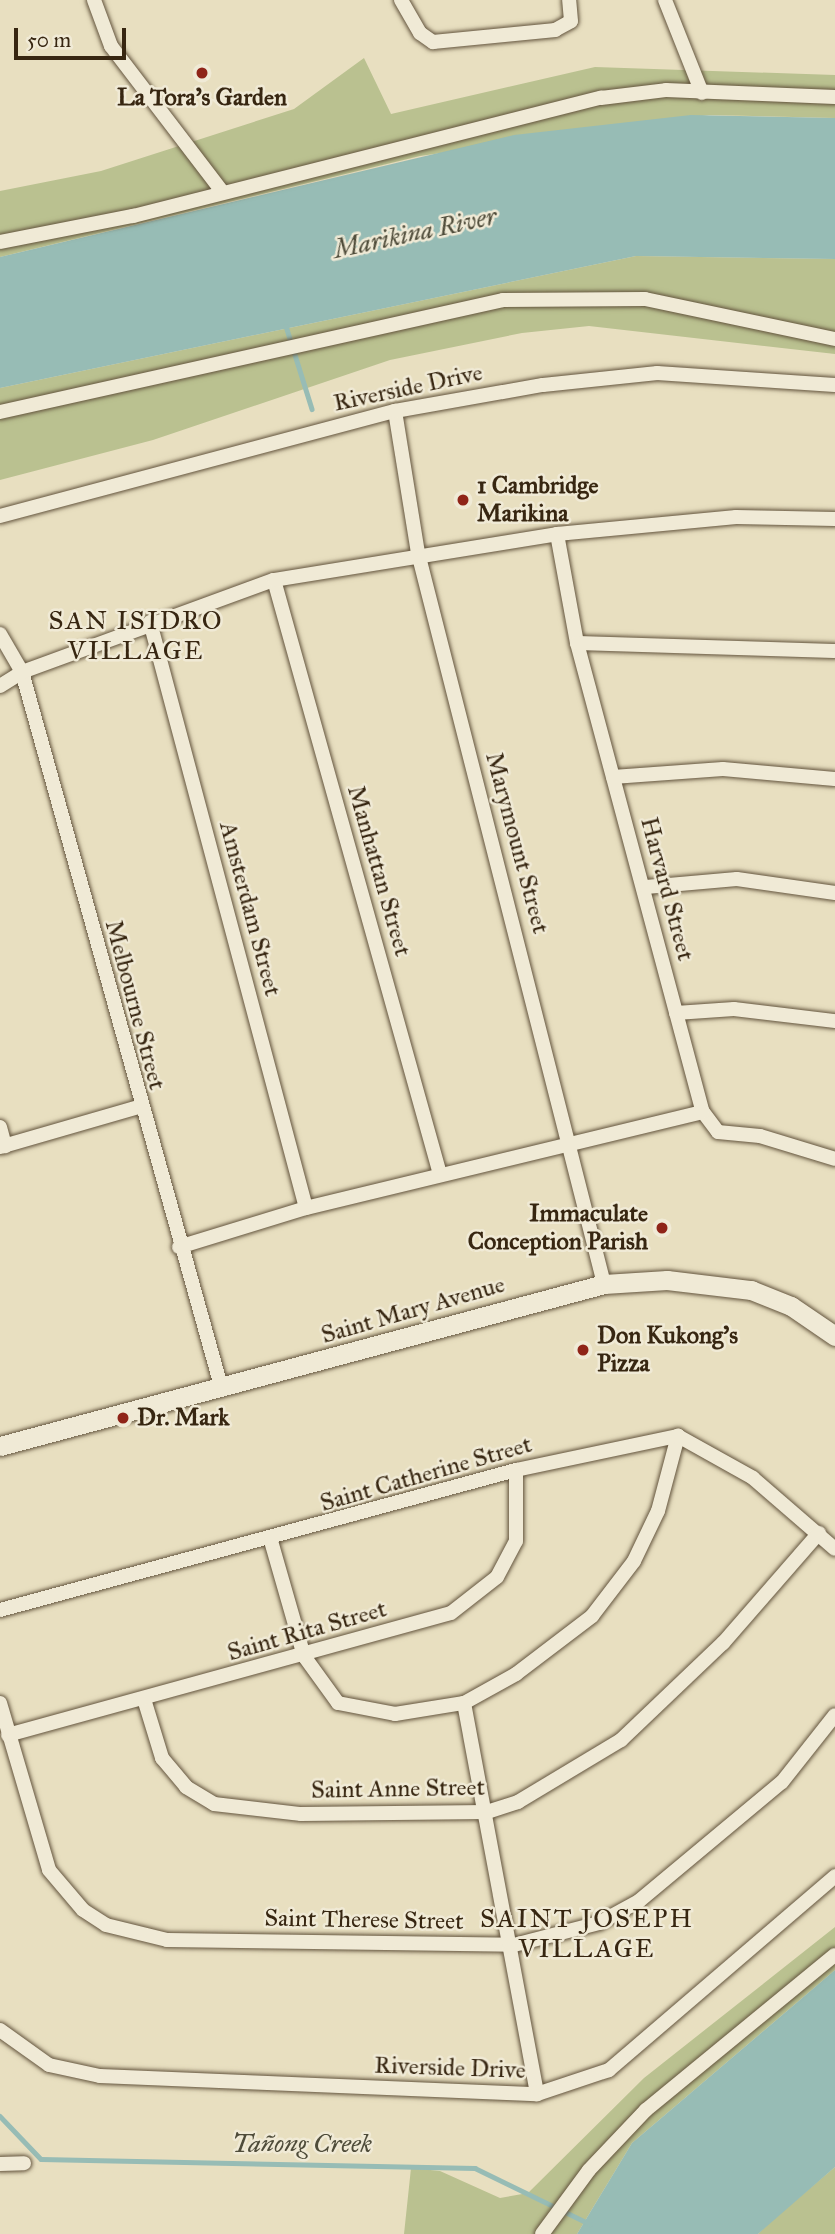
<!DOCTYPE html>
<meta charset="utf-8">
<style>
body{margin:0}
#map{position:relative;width:835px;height:2234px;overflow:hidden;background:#e8dfc0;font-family:"IM FELL Great Primer",serif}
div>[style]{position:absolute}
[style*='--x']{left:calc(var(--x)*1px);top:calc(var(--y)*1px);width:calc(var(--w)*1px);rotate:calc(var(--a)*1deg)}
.green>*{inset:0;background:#bac190}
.water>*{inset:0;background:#97bcb5}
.stream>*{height:4.5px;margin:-2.25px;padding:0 2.25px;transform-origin:2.25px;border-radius:2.25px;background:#97bcb5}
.roads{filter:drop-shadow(0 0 2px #63543d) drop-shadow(0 0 2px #63543d)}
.street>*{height:14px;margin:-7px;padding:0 7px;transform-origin:7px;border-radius:7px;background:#f0ead6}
.secondary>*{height:19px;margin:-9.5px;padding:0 9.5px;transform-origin:9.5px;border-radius:9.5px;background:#f0ead6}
.dots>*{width:19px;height:19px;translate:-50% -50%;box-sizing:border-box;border:4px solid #f0ead6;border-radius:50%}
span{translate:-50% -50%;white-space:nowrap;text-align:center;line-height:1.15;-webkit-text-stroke:5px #f0ead6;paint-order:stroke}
.poi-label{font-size:24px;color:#372611;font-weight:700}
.left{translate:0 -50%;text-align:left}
.right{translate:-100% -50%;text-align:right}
.street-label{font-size:24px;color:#372611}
.water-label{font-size:26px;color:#4f4c3a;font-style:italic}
.neighbourhood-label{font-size:26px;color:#372611;letter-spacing:2px}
.scale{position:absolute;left:14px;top:28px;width:112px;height:32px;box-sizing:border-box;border:4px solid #372611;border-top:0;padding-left:9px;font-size:21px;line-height:24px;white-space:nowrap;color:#372611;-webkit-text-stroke:5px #f0ead6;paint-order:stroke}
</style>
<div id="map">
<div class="green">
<i style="clip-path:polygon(364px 58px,391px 114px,595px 67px,835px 75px,835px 118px,709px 115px,420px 156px,0 257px,0 191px,101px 171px,294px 109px)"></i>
<i style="clip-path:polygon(636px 256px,835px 259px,835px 354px,589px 326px,522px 333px,390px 360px,153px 440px,0 480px,0 388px)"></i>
<i style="clip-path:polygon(835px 1927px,835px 1970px,632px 2143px,577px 2234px,404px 2234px,411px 2168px,440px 2171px,500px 2198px,528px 2193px,644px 2078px)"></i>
<i style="clip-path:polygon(835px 2167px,835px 2234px,758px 2234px,770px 2222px)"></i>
</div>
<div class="water">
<i style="clip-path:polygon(691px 115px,835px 118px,835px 259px,636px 256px,0 388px,0 257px,514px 135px)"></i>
<i style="clip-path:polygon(835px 1970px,835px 2167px,758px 2234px,577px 2234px,632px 2143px)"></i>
</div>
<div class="stream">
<i style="--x:286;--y:326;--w:87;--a:72.6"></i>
<i style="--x:0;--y:2116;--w:59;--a:46.4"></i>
<i style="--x:41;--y:2159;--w:434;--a:1.2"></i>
<i style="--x:475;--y:2168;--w:128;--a:26"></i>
</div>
<div class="roads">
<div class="street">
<i style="--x:94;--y:0;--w:49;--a:69.7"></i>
<i style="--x:111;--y:46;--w:183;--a:52.6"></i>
<i style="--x:401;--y:0;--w:38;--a:60"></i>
<i style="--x:420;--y:33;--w:16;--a:35"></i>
<i style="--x:433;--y:42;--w:123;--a:-5.6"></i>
<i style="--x:555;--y:30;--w:18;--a:-29"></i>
<i style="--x:571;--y:21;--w:21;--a:-95"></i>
<i style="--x:665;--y:0;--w:100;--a:68.3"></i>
<i style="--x:0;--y:242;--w:136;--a:-11.1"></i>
<i style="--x:133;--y:216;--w:483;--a:-14.2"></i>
<i style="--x:601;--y:98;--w:65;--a:-7"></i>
<i style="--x:666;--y:90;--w:169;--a:2.4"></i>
<i style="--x:395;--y:411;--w:144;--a:80.8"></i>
<i style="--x:418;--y:553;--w:754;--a:75.72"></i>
<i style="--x:0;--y:412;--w:515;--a:-12.55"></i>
<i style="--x:503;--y:300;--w:142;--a:-0.4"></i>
<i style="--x:645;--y:299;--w:194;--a:11.9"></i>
<i style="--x:0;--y:516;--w:409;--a:-14.9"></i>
<i style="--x:395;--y:411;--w:150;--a:-10"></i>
<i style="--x:543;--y:385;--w:115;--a:-6"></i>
<i style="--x:657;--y:373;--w:178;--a:3.9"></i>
<i style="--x:557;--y:534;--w:111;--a:79.6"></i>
<i style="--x:577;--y:643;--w:486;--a:75"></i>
<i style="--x:703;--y:1112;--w:25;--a:53"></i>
<i style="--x:718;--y:1132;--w:42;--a:5.4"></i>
<i style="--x:760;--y:1136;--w:78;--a:17"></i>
<i style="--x:274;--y:580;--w:617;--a:74.39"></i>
<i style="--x:150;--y:622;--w:606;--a:75.09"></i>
<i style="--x:0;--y:634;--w:44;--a:59.9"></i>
<i style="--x:22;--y:672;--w:745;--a:74.43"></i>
<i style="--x:577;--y:643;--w:258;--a:1.8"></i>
<i style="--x:0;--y:686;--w:26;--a:-32"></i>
<i style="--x:22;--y:672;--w:268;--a:-20.1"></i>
<i style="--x:274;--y:580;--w:287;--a:-9.2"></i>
<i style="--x:557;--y:534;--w:180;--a:-5.4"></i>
<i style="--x:736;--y:517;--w:99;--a:1.2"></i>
<i style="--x:613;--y:777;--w:110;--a:-4.2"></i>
<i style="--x:723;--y:769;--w:112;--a:5.1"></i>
<i style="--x:646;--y:887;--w:91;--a:-5"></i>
<i style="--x:737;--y:879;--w:99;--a:8.1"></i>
<i style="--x:676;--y:1013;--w:58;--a:-3.9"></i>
<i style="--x:734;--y:1009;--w:102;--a:6.8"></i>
<i style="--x:0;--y:1127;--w:20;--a:75"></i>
<i style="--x:0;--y:1147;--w:145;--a:-16.1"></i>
<i style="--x:179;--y:1247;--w:133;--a:-17.1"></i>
<i style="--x:306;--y:1208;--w:408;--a:-13.6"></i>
<i style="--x:271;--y:1541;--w:120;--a:74"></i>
<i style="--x:304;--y:1656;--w:58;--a:54.1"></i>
<i style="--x:338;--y:1703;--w:58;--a:10.9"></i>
<i style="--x:395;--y:1714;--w:70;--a:-9.1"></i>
<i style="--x:464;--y:1703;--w:60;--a:-29.1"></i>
<i style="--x:516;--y:1674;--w:96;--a:-37.3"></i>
<i style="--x:592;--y:1616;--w:69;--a:-52.6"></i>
<i style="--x:634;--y:1561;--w:55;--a:-64.4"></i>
<i style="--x:658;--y:1511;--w:78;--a:-75.1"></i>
<i style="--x:0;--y:1610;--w:535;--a:-15.18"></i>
<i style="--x:516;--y:1470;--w:166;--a:-11.9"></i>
<i style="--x:678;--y:1436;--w:86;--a:29.2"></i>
<i style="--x:753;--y:1478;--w:108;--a:40.9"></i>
<i style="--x:144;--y:1699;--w:62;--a:73"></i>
<i style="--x:162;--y:1758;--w:38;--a:50"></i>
<i style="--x:186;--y:1787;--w:33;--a:31"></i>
<i style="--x:214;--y:1804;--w:88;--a:6.6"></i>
<i style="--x:301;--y:1814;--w:186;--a:-0.6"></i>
<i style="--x:487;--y:1812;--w:33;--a:-18"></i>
<i style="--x:518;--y:1802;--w:120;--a:-31"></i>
<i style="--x:621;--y:1740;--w:141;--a:-43.6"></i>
<i style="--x:723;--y:1643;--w:146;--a:-48.9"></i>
<i style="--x:0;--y:1703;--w:174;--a:73.6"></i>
<i style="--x:49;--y:1870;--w:52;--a:49.6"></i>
<i style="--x:83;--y:1910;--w:27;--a:33"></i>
<i style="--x:106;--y:1925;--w:63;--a:13.8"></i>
<i style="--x:167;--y:1940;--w:347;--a:0.8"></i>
<i style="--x:514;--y:1945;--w:88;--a:-14.5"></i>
<i style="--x:599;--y:1923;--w:46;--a:-28.8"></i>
<i style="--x:639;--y:1901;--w:186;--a:-39.8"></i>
<i style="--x:782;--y:1782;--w:85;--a:-51.7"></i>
<i style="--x:464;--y:1703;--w:398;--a:79.4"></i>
<i style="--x:8;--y:1735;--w:459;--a:-15.4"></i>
<i style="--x:451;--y:1613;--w:58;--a:-38"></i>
<i style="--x:497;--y:1577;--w:41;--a:-62.2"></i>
<i style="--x:516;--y:1541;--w:71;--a:-90"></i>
<i style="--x:0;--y:2030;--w:60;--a:35.5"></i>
<i style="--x:49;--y:2065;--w:52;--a:12.2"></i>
<i style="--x:100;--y:2076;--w:437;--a:2.4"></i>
<i style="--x:537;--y:2094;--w:76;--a:-18.4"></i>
<i style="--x:609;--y:2070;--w:298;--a:-40.6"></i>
<i style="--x:0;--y:2164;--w:24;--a:-2"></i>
<i style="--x:542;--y:2234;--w:79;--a:-53.7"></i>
<i style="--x:589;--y:2170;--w:83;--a:-46.5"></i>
<i style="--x:646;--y:2110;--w:244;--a:-39.4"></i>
</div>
<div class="secondary">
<i style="--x:0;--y:1446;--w:625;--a:-15.01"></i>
<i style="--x:604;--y:1284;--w:63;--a:-3.6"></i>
<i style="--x:667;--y:1280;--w:85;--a:6.8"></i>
<i style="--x:751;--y:1290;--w:43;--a:21.8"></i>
<i style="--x:791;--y:1306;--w:53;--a:34.3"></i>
</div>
</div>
<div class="dots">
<i style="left:202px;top:73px;background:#8f2418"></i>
<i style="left:463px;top:500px;background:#8f2418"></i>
<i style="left:662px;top:1228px;background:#8f2418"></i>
<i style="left:583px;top:1350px;background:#8f2418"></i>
<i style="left:123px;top:1418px;background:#8f2418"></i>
</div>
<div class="poi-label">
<span style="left:202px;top:98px">La Tora's Garden</span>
<span class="left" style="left:477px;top:500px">1 Cambridge<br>Marikina</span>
<span class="right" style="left:648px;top:1228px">Immaculate<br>Conception Parish</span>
<span class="left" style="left:597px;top:1350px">Don Kukong's<br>Pizza</span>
<span class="left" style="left:137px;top:1418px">Dr. Mark</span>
</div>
<div class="street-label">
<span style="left:408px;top:388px;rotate:-12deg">Riverside Drive</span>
<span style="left:517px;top:843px;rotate:75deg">Marymount Street</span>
<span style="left:379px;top:871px;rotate:74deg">Manhattan Street</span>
<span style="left:667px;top:889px;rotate:75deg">Harvard Street</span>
<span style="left:250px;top:909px;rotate:75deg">Amsterdam Street</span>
<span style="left:135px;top:1005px;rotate:75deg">Melbourne Street</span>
<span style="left:413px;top:1310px;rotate:-16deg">Saint Mary Avenue</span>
<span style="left:426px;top:1474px;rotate:-16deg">Saint Catherine Street</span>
<span style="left:307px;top:1631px;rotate:-16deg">Saint Rita Street</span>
<span style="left:398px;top:1789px;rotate:-1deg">Saint Anne Street</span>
<span style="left:364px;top:1920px;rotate:1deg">Saint Therese Street</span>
<span style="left:450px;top:2068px;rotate:2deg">Riverside Drive</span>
</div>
<div class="water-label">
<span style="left:415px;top:233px;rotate:-12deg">Marikina River</span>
<span style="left:302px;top:2144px">Tañong Creek</span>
</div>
<div class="neighbourhood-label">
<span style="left:136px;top:636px">SAN ISIDRO<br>VILLAGE</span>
<span style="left:587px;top:1934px">SAINT JOSEPH<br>VILLAGE</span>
</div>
<div class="scale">50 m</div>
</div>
